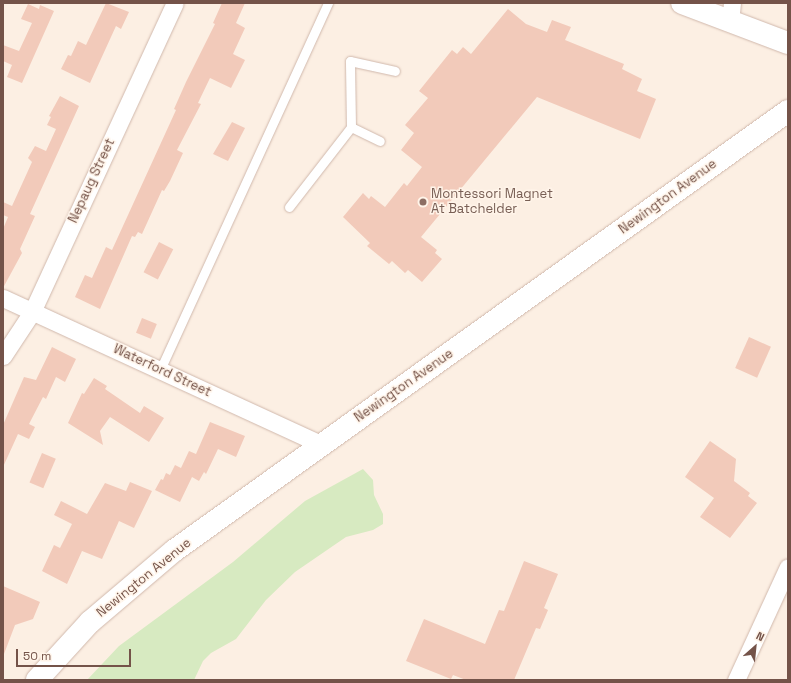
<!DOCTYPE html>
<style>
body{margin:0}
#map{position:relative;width:791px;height:683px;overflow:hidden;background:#fcefe3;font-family:"Space Grotesk",sans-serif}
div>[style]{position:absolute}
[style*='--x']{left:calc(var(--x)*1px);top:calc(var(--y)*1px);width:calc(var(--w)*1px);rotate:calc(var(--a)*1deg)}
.green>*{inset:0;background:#d7eac1}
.building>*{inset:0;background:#f2caba;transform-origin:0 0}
.roads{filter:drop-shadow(0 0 1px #d0b8ac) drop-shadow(0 0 1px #d0b8ac)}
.service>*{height:9px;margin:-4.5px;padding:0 4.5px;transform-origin:4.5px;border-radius:4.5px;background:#fff}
.minor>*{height:17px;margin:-8.5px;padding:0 8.5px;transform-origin:8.5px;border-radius:8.5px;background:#fff}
.secondary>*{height:22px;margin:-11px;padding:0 11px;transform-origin:11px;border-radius:11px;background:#fff}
.dots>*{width:11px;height:11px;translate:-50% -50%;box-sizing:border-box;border:2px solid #fff4e9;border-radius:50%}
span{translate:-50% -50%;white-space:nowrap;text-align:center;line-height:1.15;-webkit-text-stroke:3px #fff4e9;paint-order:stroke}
.street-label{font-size:13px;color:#745349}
.education-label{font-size:13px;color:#785e54}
.left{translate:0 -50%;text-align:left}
.frame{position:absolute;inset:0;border:4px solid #745349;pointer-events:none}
.north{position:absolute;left:735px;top:627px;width:40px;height:40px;-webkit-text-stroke:3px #fff4e9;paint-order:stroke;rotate:27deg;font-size:11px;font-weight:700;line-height:16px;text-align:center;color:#745349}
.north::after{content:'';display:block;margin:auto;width:14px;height:18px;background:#745349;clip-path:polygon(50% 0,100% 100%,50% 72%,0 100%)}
.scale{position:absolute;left:16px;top:649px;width:115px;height:18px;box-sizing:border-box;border:2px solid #745349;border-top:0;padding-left:5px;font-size:12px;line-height:14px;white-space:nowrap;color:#745349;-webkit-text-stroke:3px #fff4e9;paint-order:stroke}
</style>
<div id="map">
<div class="green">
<i style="clip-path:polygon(363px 469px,373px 480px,374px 495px,383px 514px,383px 524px,373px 530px,346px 537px,295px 572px,266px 600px,236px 639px,211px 653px,203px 661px,194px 680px,87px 680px,119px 646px,233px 562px,305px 501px)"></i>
</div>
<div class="building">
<i style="clip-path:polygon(106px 3px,129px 12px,121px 29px,116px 26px,90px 83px,61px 69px,68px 55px,71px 56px,78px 41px,86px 45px)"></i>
<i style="clip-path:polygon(222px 3px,245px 3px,236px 23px,245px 28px,233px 54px,245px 60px,231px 88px,210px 78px,198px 103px,201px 104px,177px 150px,183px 153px,170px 181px,164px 191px,162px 190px,142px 234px,138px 232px,135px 237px,132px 236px,100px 309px,75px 297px,85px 275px,92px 278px,106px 247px,112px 250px,176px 110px,174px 109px,186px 82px,215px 24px,213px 23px)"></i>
<i style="clip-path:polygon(28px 4px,39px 9px,40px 5px,54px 11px,22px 83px,7px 77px,12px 65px,3px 61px,3px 45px,19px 51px,32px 23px,21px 19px)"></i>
<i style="clip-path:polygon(508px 9px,526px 24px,547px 32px,552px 20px,571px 27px,565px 40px,624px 64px,622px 69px,642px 79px,637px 91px,656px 99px,640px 139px,537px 97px,421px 237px,437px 250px,435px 253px,442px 259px,422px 282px,408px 270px,405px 273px,392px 261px,389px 264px,367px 246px,370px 243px,343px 217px,363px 193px,369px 199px,371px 196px,385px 207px,404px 183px,407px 186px,422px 167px,401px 150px,414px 133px,405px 125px,428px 98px,419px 91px,452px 50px,457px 54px,463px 47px,471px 54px)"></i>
<i style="clip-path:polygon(60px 96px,79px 106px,30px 214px,35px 216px,20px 249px,22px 253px,3px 288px,3px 229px,8px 217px,3px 215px,3px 202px,12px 206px,32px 162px,28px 158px,35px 146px,46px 151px,56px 129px,47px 125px,51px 117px,49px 116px)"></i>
<i style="clip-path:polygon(232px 122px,245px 128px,228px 161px,213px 154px)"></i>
<i style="left:159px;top:242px;width:16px;height:34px;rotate:27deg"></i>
<i style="left:142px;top:318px;width:16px;height:16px;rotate:22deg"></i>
<i style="left:749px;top:337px;width:24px;height:34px;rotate:24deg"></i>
<i style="clip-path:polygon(52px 347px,76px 359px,65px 382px,56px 377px,46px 399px,43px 397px,29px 424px,35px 427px,29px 439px,18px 434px,3px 467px,3px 425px,24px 377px,36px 380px)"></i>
<i style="clip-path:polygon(94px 378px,107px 386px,105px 389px,140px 413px,144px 406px,164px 418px,149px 442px,110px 417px,100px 431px,103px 445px,68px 423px,82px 393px,84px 394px)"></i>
<i style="clip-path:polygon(210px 422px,245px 436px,236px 457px,218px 449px,206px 474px,204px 472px,199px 481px,192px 477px,180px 502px,155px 490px,161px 479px,163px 480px,166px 473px,170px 475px,175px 465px,181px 468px,189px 451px,196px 454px)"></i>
<i style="clip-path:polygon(710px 441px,736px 459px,734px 481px,750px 493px,748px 496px,757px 503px,730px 538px,700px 517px,714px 498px,685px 477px)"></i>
<i style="left:42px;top:453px;width:15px;height:32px;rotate:23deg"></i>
<i style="clip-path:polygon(130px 482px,152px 491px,134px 528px,119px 521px,102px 559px,82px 551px,67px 584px,42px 571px,54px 545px,60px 548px,72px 524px,54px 515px,61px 501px,87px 514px,105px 483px,126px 491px)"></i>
<i style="clip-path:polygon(524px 561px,558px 574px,544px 608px,548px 610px,540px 629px,536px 628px,514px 680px,466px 680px,453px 675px,451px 679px,406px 661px,424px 619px,485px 644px,499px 610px,504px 611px)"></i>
<i style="clip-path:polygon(3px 586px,40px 602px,33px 619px,15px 625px,4px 654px)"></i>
</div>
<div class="roads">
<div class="service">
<i style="--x:351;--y:127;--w:32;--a:26"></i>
<i style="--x:289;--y:207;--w:101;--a:-52.2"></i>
<i style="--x:351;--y:127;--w:66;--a:-90.9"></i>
<i style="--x:350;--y:61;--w:46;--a:12.5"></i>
<i style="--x:160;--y:370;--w:404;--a:-65.4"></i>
</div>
<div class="minor">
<i style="--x:730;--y:22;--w:19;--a:-84"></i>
<i style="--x:3;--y:298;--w:350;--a:24.7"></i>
<i style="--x:3;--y:356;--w:53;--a:-56.6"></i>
<i style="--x:32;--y:312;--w:340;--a:-65.2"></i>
<i style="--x:736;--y:680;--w:124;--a:-65.3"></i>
</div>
<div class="secondary">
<i style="--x:682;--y:3;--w:113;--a:20.7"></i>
<i style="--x:37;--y:680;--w:79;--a:-47.6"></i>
<i style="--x:90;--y:622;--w:111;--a:-40.3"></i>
<i style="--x:175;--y:550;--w:754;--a:-35.61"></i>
</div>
</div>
<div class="dots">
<i style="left:423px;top:202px;background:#8d6e63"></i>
</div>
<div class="street-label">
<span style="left:92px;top:181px;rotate:-65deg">Nepaug Street</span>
<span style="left:668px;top:197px;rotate:-36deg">Newington Avenue</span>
<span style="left:162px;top:371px;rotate:25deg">Waterford Street</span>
<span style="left:404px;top:386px;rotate:-35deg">Newington Avenue</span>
<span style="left:144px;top:578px;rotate:-39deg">Newington Avenue</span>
</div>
<div class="education-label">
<span class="left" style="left:431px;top:202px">Montessori Magnet<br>At Batchelder</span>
</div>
<div class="frame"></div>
<div class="north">N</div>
<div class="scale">50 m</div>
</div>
